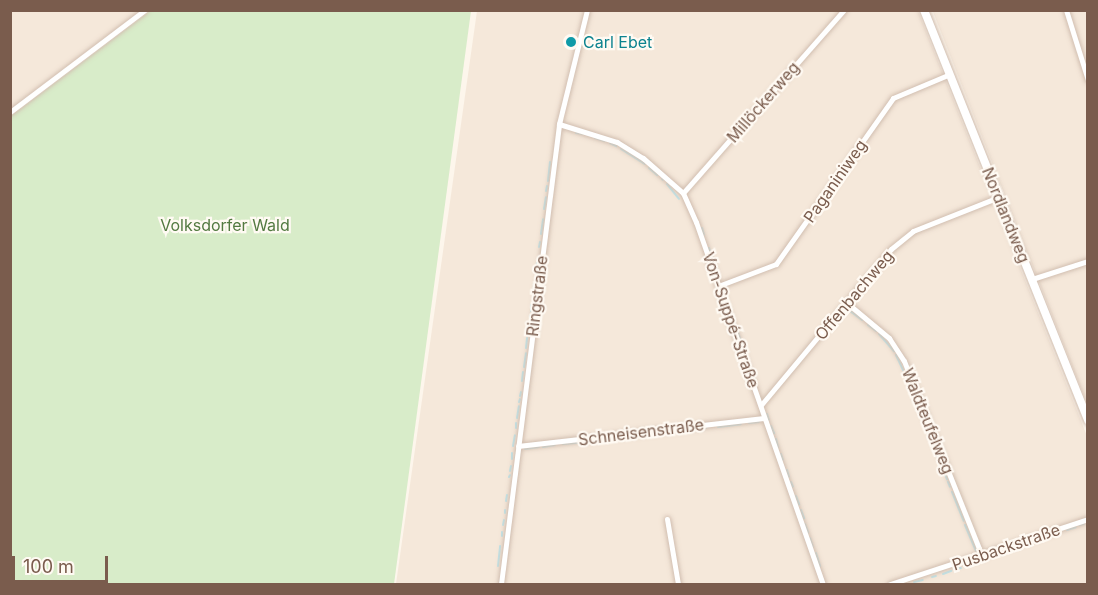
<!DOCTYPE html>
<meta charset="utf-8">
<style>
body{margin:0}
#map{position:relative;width:1098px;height:595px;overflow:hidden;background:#fdf6ec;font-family:Inter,sans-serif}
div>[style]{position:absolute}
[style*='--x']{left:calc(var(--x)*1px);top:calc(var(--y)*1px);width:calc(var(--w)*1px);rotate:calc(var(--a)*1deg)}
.residential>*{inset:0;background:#f5e8da}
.green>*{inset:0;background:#d8ecc9}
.stream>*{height:2px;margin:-1px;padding:0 1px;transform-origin:1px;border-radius:1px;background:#bfe3e8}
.roads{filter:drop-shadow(0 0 2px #d1beb0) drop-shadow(0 0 2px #d1beb0)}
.street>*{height:5px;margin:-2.5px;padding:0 2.5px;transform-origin:2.5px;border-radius:2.5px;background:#fff}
.secondary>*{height:8px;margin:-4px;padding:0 4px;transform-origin:4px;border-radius:4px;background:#fff}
.dots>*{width:16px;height:16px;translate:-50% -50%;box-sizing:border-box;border:3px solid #fffaf3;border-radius:50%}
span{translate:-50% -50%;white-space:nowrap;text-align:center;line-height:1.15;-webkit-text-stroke:4.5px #fffaf3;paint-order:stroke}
.culture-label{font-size:16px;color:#0d838f}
.left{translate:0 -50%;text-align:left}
.street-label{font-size:16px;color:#7a5c4d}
.park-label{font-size:16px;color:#537a41}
.frame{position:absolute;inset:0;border:12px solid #7a5c4d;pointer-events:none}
.scale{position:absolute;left:12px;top:556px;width:96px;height:27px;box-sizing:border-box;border:3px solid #7a5c4d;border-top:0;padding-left:8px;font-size:18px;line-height:21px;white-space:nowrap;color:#7a5c4d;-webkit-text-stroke:4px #fffaf3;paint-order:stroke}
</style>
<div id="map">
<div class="residential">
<i style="clip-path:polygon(11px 11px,150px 11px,11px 116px)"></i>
<i style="clip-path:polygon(477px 11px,918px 11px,1087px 436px,1087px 584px,396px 584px)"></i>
<i style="clip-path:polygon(932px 11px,1087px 11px,1087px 404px,933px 12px)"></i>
</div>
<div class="green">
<i style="clip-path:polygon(150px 11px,471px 11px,394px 584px,11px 584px,11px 116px)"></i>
</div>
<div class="stream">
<i style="--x:576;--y:133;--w:8;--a:7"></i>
<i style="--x:595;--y:138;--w:10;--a:17"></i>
<i style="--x:610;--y:143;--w:7;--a:27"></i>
<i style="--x:621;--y:149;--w:28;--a:32"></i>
<i style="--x:649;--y:168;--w:11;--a:41"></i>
<i style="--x:662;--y:179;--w:1;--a:45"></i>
<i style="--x:548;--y:181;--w:19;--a:-84"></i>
<i style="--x:667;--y:184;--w:19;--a:51"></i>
<i style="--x:546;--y:191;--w:5;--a:-79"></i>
<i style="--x:544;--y:209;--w:12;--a:-81"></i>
<i style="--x:702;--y:228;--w:7;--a:74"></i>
<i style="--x:541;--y:234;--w:15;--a:-82"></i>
<i style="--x:539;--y:247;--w:5;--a:-79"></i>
<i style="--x:709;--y:248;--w:27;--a:70"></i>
<i style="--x:536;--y:276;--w:13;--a:-86"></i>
<i style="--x:725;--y:295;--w:13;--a:72"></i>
<i style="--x:533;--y:296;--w:12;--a:-85"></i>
<i style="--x:531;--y:311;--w:6;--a:-90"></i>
<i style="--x:850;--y:311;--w:15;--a:37"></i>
<i style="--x:733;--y:318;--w:24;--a:71"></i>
<i style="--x:530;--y:320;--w:4;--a:-90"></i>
<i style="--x:868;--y:325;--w:10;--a:37"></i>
<i style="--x:528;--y:332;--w:4;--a:-76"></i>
<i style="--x:879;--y:334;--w:23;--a:49"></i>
<i style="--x:743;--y:345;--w:9;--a:69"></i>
<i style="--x:526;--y:348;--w:10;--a:-84"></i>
<i style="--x:896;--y:355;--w:17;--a:65"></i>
<i style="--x:748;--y:360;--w:6;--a:72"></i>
<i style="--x:524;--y:367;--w:14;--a:-82"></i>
<i style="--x:752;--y:371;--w:10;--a:73"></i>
<i style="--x:905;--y:375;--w:12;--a:70"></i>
<i style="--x:522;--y:381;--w:9;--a:-84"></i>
<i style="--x:912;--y:392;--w:4;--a:63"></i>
<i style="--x:520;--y:396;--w:4;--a:-76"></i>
<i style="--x:519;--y:402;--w:3;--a:-72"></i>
<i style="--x:916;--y:402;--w:5;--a:68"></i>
<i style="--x:920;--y:412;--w:11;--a:68"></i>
<i style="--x:767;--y:414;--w:6;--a:72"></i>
<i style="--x:517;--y:418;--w:12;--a:-81"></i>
<i style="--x:749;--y:423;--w:10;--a:-6"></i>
<i style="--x:771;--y:426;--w:8;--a:67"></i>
<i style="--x:718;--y:427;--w:23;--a:-7"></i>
<i style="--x:516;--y:428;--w:5;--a:-90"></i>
<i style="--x:927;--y:430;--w:11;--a:68"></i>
<i style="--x:682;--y:431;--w:24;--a:-7"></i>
<i style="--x:665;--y:433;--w:12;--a:-9"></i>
<i style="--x:643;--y:435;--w:13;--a:-4"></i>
<i style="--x:630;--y:436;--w:7;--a:0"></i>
<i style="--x:622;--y:437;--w:5;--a:0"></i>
<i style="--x:611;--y:439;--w:7;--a:-8"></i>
<i style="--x:776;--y:439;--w:8;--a:76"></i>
<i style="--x:591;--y:441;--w:11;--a:-5"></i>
<i style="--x:563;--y:444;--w:24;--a:-5"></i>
<i style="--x:513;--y:446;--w:11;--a:-80"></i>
<i style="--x:543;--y:447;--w:12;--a:-9"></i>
<i style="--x:525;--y:449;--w:14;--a:-8"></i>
<i style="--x:936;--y:453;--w:8;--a:67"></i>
<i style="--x:781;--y:454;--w:6;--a:72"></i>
<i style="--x:512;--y:459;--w:6;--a:-90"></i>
<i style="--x:941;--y:464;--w:3;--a:72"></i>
<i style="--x:787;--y:470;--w:7;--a:74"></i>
<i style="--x:510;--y:471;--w:5;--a:-79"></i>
<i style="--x:944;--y:472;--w:8;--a:67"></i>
<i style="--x:509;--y:477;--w:2;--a:-63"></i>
<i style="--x:791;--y:482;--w:5;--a:68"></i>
<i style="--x:948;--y:482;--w:5;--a:68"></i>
<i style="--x:952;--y:492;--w:31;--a:68"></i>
<i style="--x:796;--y:496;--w:9;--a:69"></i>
<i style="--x:506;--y:501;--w:6;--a:-81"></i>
<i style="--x:801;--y:510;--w:9;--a:69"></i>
<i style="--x:505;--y:513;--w:3;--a:-90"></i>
<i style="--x:805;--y:524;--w:9;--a:69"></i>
<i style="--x:503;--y:525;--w:5;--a:-79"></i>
<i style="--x:965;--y:525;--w:28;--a:67"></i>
<i style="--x:1079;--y:525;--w:5;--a:-11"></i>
<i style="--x:1067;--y:530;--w:9;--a:-18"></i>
<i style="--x:502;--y:536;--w:4;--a:-90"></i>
<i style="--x:810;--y:538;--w:9;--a:72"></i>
<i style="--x:1045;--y:538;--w:13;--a:-23"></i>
<i style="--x:1037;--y:541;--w:5;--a:-22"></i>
<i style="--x:1020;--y:547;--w:8;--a:-23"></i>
<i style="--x:1007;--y:552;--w:8;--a:-23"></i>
<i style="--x:816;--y:553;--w:14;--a:73"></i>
<i style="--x:995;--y:556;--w:8;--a:-23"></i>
<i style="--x:987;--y:559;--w:4;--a:-27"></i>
<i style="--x:498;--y:566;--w:20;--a:-84"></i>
<i style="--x:968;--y:566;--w:7;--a:-16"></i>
<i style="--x:957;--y:569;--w:4;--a:-14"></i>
<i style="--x:943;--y:574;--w:9;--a:-21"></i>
<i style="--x:932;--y:577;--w:4;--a:-14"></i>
<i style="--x:914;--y:582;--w:9;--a:-13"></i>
<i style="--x:907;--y:584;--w:1;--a:0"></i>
</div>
<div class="roads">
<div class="street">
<i style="--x:1066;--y:10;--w:73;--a:72.6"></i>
<i style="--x:10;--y:112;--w:169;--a:-37.1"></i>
<i style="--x:559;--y:124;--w:61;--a:17.2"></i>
<i style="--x:617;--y:142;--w:31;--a:32"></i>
<i style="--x:643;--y:158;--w:53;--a:41.2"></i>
<i style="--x:683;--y:193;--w:32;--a:66"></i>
<i style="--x:696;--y:222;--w:384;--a:70.7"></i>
<i style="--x:683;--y:193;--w:244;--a:-48.7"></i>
<i style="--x:1032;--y:279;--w:59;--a:-17.8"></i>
<i style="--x:718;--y:286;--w:62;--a:-20.8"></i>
<i style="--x:776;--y:264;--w:203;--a:-54.8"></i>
<i style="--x:893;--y:98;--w:62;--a:-22.8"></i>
<i style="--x:847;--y:303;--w:55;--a:39.8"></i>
<i style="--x:889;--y:338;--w:27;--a:57"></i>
<i style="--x:904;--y:361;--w:210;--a:68.2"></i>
<i style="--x:761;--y:405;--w:203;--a:-50.2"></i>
<i style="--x:891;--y:249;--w:28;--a:-39"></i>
<i style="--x:913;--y:231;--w:92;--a:-21.6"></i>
<i style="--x:518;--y:446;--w:247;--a:-6.5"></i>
<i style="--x:667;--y:519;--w:66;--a:80.4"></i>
<i style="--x:501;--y:584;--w:464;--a:-82.8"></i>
<i style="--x:559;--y:124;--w:117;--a:-76.2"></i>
<i style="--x:890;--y:584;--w:208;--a:-18.2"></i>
</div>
<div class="secondary">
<i style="--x:924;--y:10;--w:442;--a:68.2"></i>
</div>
</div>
<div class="dots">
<i style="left:571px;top:42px;background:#0f9aa8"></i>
</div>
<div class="culture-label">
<span class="left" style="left:583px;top:42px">Carl Ebet</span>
</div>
<div class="street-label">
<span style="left:763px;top:102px;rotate:-49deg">Millöckerweg</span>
<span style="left:835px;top:181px;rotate:-55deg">Paganiniweg</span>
<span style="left:1006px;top:215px;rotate:68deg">Nordlandweg</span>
<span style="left:854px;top:295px;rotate:-50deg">Offenbachweg</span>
<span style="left:537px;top:296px;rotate:-83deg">Ringstraße</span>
<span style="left:731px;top:320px;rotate:71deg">Von-Suppé-Straße</span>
<span style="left:928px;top:421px;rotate:68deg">Waldteufelweg</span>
<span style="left:641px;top:432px;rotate:-7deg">Schneisenstraße</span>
<span style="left:1006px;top:547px;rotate:-19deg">Pusbackstraße</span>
</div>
<div class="park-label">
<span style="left:225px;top:225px">Volksdorfer Wald</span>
</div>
<div class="frame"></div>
<div class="scale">100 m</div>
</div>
